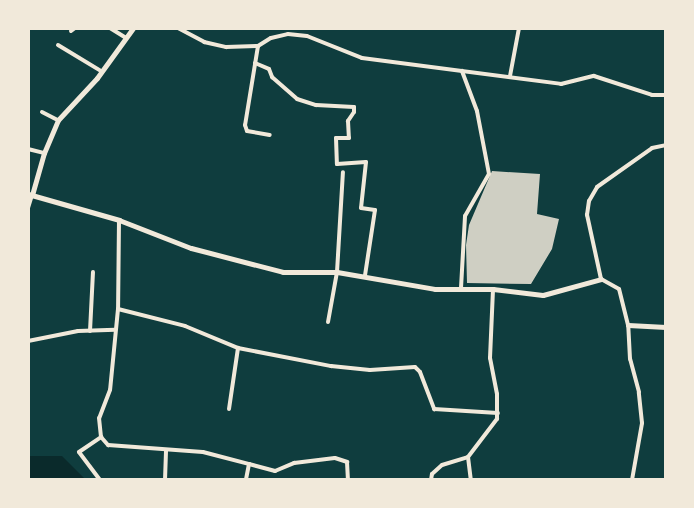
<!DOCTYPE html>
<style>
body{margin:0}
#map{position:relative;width:694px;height:508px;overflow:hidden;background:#0f3d3e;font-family:"Space Grotesk",sans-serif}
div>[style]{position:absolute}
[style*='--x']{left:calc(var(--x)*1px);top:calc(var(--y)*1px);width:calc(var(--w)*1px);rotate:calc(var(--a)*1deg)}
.water>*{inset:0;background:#0a2a2b}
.building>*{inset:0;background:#cfcfc3}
.minor>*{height:4px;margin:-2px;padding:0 2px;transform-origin:2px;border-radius:2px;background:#f1e9da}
.tertiary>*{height:5px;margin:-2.5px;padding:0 2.5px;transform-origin:2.5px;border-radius:2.5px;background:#f1e9da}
span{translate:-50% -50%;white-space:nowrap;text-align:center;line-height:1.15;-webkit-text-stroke:6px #f1e9da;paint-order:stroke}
.frame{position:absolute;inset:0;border:30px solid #f1e9da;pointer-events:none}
</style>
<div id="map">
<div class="water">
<i style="clip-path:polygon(29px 456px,62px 456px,85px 479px,29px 479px)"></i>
</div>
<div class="building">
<i style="clip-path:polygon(492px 171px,540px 174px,537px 214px,559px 219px,552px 249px,531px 284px,467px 283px,466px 245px,469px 225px)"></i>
</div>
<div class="minor">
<i style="--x:110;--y:28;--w:19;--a:32"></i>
<i style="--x:178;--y:28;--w:30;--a:28"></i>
<i style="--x:204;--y:42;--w:23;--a:13"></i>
<i style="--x:226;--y:47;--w:32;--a:-2"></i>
<i style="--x:258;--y:46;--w:15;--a:-32"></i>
<i style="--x:271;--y:38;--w:17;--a:-13"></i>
<i style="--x:288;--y:34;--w:19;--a:6"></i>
<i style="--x:307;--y:36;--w:59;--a:21.8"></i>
<i style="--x:362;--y:58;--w:201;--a:7.4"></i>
<i style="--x:561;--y:84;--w:34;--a:-14"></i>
<i style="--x:594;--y:76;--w:61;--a:18.1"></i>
<i style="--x:652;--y:95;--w:14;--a:0"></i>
<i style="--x:71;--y:31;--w:5;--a:-37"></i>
<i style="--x:58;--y:45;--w:50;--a:31.2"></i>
<i style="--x:258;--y:46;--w:80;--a:99.3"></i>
<i style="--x:245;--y:125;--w:6;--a:72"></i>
<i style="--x:247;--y:131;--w:23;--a:10"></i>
<i style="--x:255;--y:63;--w:15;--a:23"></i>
<i style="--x:269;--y:69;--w:9;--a:69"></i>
<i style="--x:272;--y:77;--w:33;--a:41"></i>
<i style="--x:297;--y:99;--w:20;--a:18"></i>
<i style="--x:316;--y:105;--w:38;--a:3"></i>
<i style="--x:354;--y:107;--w:5;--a:90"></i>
<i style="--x:354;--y:112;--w:11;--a:124"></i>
<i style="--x:348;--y:121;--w:17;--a:87"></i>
<i style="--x:349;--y:138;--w:13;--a:180"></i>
<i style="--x:336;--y:138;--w:26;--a:88"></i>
<i style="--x:337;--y:164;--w:29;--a:-4"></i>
<i style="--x:366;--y:162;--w:46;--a:96.2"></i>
<i style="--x:361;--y:208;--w:14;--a:8"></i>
<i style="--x:375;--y:210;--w:66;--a:98.7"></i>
<i style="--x:510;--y:76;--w:49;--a:-79.4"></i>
<i style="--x:42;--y:112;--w:18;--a:27"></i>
<i style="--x:28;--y:149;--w:16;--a:14"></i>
<i style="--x:28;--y:208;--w:14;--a:-73"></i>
<i style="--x:119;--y:220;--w:89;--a:90.6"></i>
<i style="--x:118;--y:309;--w:81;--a:95.6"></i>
<i style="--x:110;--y:390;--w:30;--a:111"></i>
<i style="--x:99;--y:418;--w:19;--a:84"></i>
<i style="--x:101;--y:437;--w:11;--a:49"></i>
<i style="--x:108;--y:445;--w:95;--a:4.2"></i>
<i style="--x:203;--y:452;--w:48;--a:14.6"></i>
<i style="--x:249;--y:464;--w:16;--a:101"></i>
<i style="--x:461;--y:288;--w:72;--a:-86.8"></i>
<i style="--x:465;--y:216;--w:48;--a:-60.3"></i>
<i style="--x:489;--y:174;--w:64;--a:-100.8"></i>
<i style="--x:477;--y:111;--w:43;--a:-110.6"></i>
<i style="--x:118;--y:309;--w:69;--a:14.2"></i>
<i style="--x:185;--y:326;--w:57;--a:22.5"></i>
<i style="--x:238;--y:348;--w:95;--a:11"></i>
<i style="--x:331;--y:366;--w:39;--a:6"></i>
<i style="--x:370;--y:370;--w:45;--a:-3.8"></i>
<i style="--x:415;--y:367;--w:7;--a:45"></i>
<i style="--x:420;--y:372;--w:40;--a:69"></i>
<i style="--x:434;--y:409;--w:64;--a:3.6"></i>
<i style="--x:328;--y:322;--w:51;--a:-79.8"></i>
<i style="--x:337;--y:272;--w:100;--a:-86.6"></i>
<i style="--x:90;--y:331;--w:59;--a:-87.1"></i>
<i style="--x:28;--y:341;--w:51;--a:-11.3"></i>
<i style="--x:78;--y:331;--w:37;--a:-2"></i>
<i style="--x:229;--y:409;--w:62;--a:-81.6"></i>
<i style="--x:468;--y:457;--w:23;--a:83"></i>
<i style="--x:249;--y:464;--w:27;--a:15"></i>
<i style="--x:275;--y:471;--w:21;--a:-23"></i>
<i style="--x:294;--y:463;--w:41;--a:-7"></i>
<i style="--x:335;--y:458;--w:13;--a:18"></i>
<i style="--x:347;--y:462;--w:18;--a:87"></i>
<i style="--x:100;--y:480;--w:35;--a:-127"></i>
<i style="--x:79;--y:452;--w:27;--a:-34"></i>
<i style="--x:165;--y:480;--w:30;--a:-88"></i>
<i style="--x:431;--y:480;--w:6;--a:-81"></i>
<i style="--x:432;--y:474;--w:13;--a:-42"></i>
<i style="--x:442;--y:465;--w:27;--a:-17"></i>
<i style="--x:468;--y:457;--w:48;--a:-52.7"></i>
<i style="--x:497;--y:419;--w:25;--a:-90"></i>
<i style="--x:497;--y:394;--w:37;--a:-101"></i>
<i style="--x:490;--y:358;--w:69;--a:-87.5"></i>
<i style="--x:632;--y:480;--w:58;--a:-80"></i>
<i style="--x:642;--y:423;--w:31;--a:-96"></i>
<i style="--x:639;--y:392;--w:34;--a:-105"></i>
<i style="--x:630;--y:359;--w:34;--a:-93"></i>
<i style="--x:628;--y:325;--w:37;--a:-104"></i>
<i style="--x:619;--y:289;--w:21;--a:-151"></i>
<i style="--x:601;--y:279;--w:66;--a:-102.3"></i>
<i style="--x:587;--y:215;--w:14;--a:-82"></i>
<i style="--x:589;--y:201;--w:16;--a:-60"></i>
<i style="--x:597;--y:187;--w:67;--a:-35.3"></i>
<i style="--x:652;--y:148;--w:14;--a:-12"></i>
</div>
<div class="tertiary">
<i style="--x:28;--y:194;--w:95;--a:15.9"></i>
<i style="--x:119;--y:220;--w:77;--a:21.3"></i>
<i style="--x:191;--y:248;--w:95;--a:14.6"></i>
<i style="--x:283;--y:272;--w:54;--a:0"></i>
<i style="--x:337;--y:272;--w:99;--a:9.8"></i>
<i style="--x:435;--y:289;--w:58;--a:0"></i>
<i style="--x:493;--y:289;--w:50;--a:6.8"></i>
<i style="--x:543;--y:295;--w:60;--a:-15.4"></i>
<i style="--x:32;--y:195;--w:44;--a:-74.1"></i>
<i style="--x:44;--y:153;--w:36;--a:-67"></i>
<i style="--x:58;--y:120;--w:57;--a:-47.1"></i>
<i style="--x:97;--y:78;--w:62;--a:-54.2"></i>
<i style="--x:628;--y:325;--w:38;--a:3"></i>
</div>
<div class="frame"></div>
</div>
